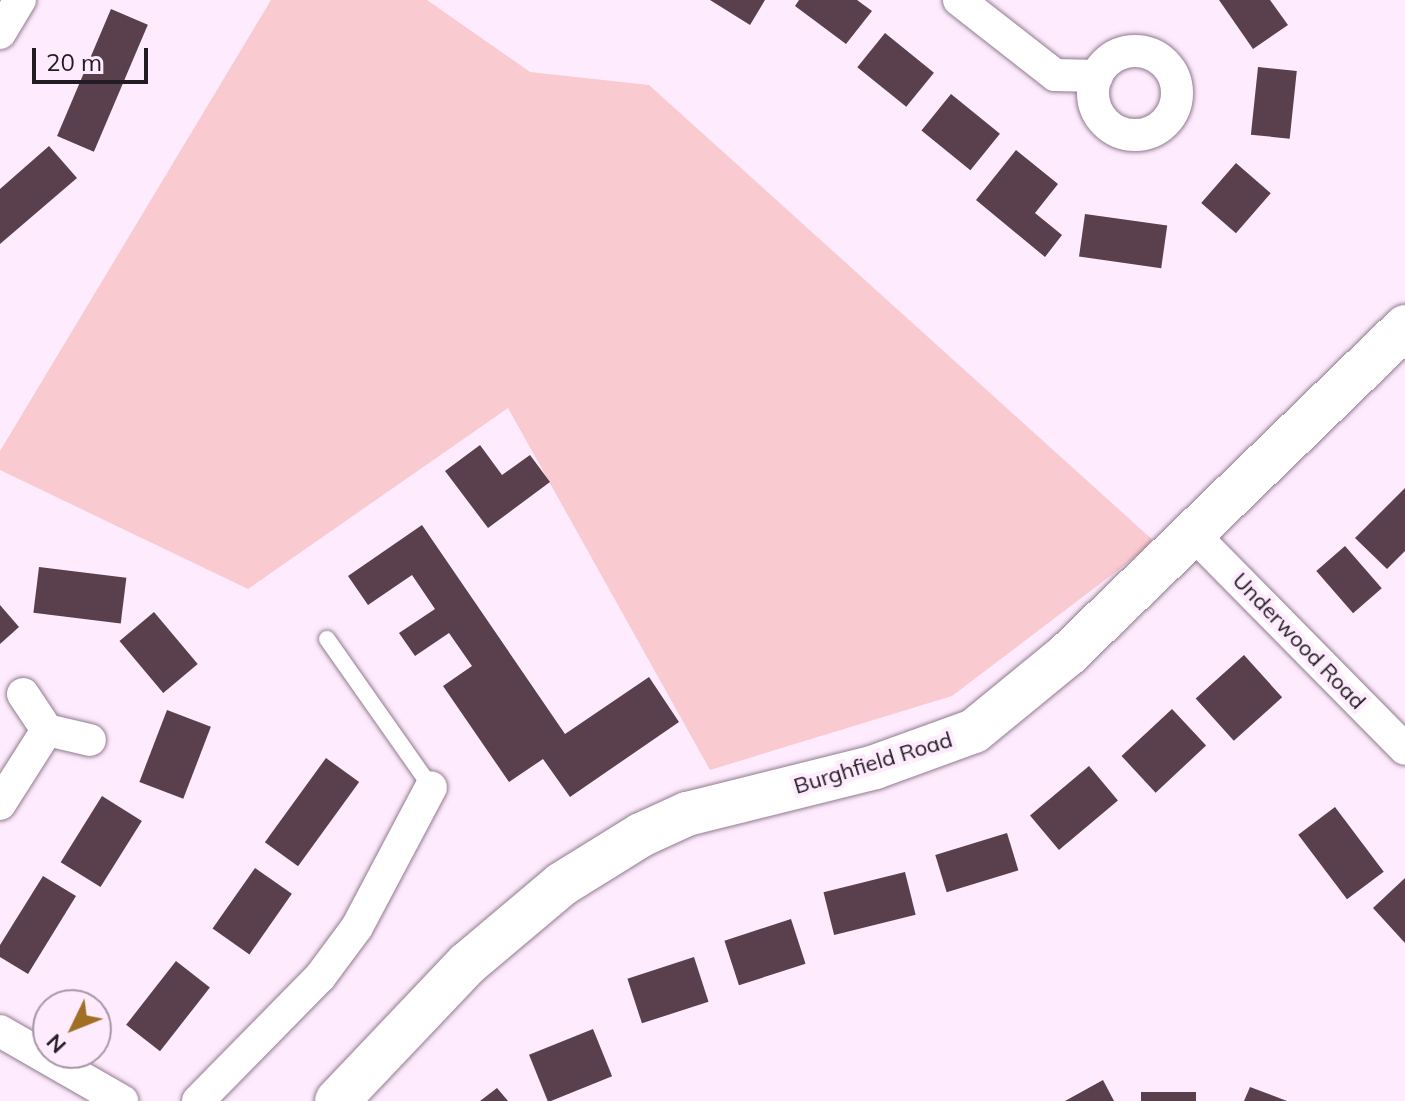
<!DOCTYPE html>
<style>
body{margin:0}
#map{position:relative;width:1405px;height:1101px;overflow:hidden;background:#feebfd;font-family:Mulish,sans-serif}
div>[style]{position:absolute}
[style*='--x']{left:calc(var(--x)*1px);top:calc(var(--y)*1px);width:calc(var(--w)*1px);rotate:calc(var(--a)*1deg)}
.green>*{inset:0;background:#f9cacf}
.building>*{inset:0;background:#59404c;transform-origin:0 0}
.roads{filter:drop-shadow(0 0 2px #917b8f) drop-shadow(0 0 2px #917b8f)}
.lane>*{height:16px;margin:-8px;padding:0 8px;transform-origin:8px;border-radius:8px;background:#fff}
.street>*{height:32px;margin:-16px;padding:0 16px;transform-origin:16px;border-radius:16px;background:#fff}
.street>.ring{margin:-16px;padding:0;box-sizing:content-box;background:none;border:32px solid #fff;border-radius:50%}
.secondary>*{height:44px;margin:-22px;padding:0 22px;transform-origin:22px;border-radius:22px;background:#fff}
span{translate:-50% -50%;white-space:nowrap;text-align:center;line-height:1.15;-webkit-text-stroke:8px #feebfd;paint-order:stroke}
.street-label{font-size:22px;color:#231b23}
.north{position:absolute;left:32px;top:989px;width:80px;height:80px;box-sizing:border-box;background:#feebfd;border:2px solid #a698a6;border-radius:50%;rotate:227deg;font-size:22px;font-weight:700;line-height:32px;text-align:center;color:#231b23}
.north::after{content:'';display:block;margin:auto;width:28px;height:36px;background:#a06f24;clip-path:polygon(50% 0,100% 100%,50% 72%,0 100%)}
.scale{position:absolute;left:32px;top:48px;width:116px;height:36px;box-sizing:border-box;border:4px solid #231b23;border-top:0;padding-left:10px;font-size:24px;line-height:28px;white-space:nowrap;color:#231b23;-webkit-text-stroke:6px #feebfd;paint-order:stroke}
</style>
<div id="map">
<div class="green">
<i style="clip-path:polygon(271px 0,427px 0,530px 72px,649px 85px,1155px 542px,952px 696px,710px 770px,508px 408px,248px 589px,0 470px,0 451px)"></i>
</div>
<div class="building">
<i style="clip-path:polygon(710px 0,765px 0,750px 25px)"></i>
<i style="clip-path:polygon(799px 0,857px 0,872px 11px,846px 44px,795px 6px)"></i>
<i style="clip-path:polygon(1219px 0,1270px 0,1288px 25px,1253px 49px)"></i>
<i style="left:111px;top:9px;width:40px;height:138px;rotate:23deg"></i>
<i style="left:885px;top:33px;width:63px;height:44px;rotate:39deg"></i>
<i style="left:1258px;top:67px;width:39px;height:68px;rotate:6deg"></i>
<i style="left:951px;top:94px;width:63px;height:47px;rotate:39deg"></i>
<i style="clip-path:polygon(49px 146px,77px 178px,0 244px,0 189px)"></i>
<i style="clip-path:polygon(1016px 150px,1058px 184px,1035px 213px,1062px 235px,1045px 257px,976px 200px)"></i>
<i style="left:1236px;top:163px;width:46px;height:53px;rotate:41deg"></i>
<i style="left:1085px;top:214px;width:83px;height:43px;rotate:8deg"></i>
<i style="clip-path:polygon(480px 445px,502px 475px,530px 455px,550px 482px,488px 528px,445px 471px)"></i>
<i style="clip-path:polygon(1405px 488px,1405px 551px,1387px 569px,1355px 538px)"></i>
<i style="clip-path:polygon(422px 525px,565px 734px,649px 677px,679px 722px,570px 797px,543px 759px,509px 782px,443px 686px,472px 666px,449px 633px,415px 656px,399px 633px,435px 609px,412px 575px,368px 605px,348px 576px)"></i>
<i style="left:1345px;top:546px;width:56px;height:38px;rotate:49deg"></i>
<i style="left:39px;top:567px;width:88px;height:46px;rotate:7deg"></i>
<i style="clip-path:polygon(0 605px,19px 627px,0 644px)"></i>
<i style="left:154px;top:612px;width:68px;height:45px;rotate:50deg"></i>
<i style="left:1244px;top:655px;width:57px;height:65px;rotate:48deg"></i>
<i style="left:1172px;top:709px;width:50px;height:69px;rotate:47deg"></i>
<i style="left:167px;top:710px;width:47px;height:77px;rotate:21deg"></i>
<i style="left:326px;top:758px;width:41px;height:104px;rotate:36deg"></i>
<i style="left:1089px;top:766px;width:45px;height:77px;rotate:50deg"></i>
<i style="left:102px;top:796px;width:47px;height:78px;rotate:32deg"></i>
<i style="left:1335px;top:807px;width:81px;height:46px;rotate:53deg"></i>
<i style="left:1007px;top:833px;width:39px;height:75px;rotate:73deg"></i>
<i style="left:255px;top:868px;width:45px;height:74px;rotate:35deg"></i>
<i style="left:905px;top:872px;width:44px;height:84px;rotate:76deg"></i>
<i style="clip-path:polygon(43px 876px,76px 896px,28px 974px,0 957px,0 945px)"></i>
<i style="clip-path:polygon(1405px 878px,1405px 943px,1373px 908px)"></i>
<i style="left:791px;top:919px;width:47px;height:70px;rotate:72deg"></i>
<i style="left:694px;top:957px;width:47px;height:70px;rotate:72deg"></i>
<i style="left:176px;top:961px;width:43px;height:81px;rotate:38deg"></i>
<i style="left:593px;top:1029px;width:51px;height:69px;rotate:68deg"></i>
<i style="clip-path:polygon(1103px 1080px,1114px 1101px,1065px 1101px)"></i>
<i style="clip-path:polygon(1250px 1087px,1287px 1101px,1244px 1101px)"></i>
<i style="clip-path:polygon(497px 1088px,508px 1101px,480px 1101px)"></i>
<i style="left:1141px;top:1092px;width:55px;height:9px"></i>
</div>
<div class="roads">
<div class="lane">
<i style="--x:327;--y:639;--w:181;--a:54.9"></i>
</div>
<div class="street">
<i style="--x:959;--y:0;--w:122;--a:38"></i>
<i style="--x:1055;--y:75;--w:42;--a:1.4"></i>
<i style="--x:0;--y:33;--w:39;--a:-59"></i>
<i class="ring" style="left:1093px;top:51px;width:52px;height:52px"></i>
<i style="--x:1192;--y:533;--w:303;--a:45.4"></i>
<i style="--x:23;--y:694;--w:43;--a:56.3"></i>
<i style="--x:47;--y:730;--w:44;--a:13.1"></i>
<i style="--x:0;--y:804;--w:88;--a:-57.6"></i>
<i style="--x:0;--y:1031;--w:141;--a:29.8"></i>
<i style="--x:198;--y:1101;--w:174;--a:-45.5"></i>
<i style="--x:320;--y:977;--w:62;--a:-53.5"></i>
<i style="--x:357;--y:927;--w:158;--a:-62.1"></i>
</div>
<div class="secondary">
<i style="--x:337;--y:1101;--w:189;--a:-46.5"></i>
<i style="--x:467;--y:964;--w:124;--a:-40.1"></i>
<i style="--x:562;--y:884;--w:93;--a:-31.8"></i>
<i style="--x:641;--y:835;--w:51;--a:-24.5"></i>
<i style="--x:687;--y:814;--w:194;--a:-14"></i>
<i style="--x:875;--y:767;--w:105;--a:-20"></i>
<i style="--x:974;--y:731;--w:122;--a:-39.3"></i>
<i style="--x:1068;--y:654;--w:470;--a:-44.1"></i>
</div>
</div>
<div class="street-label">
<span style="left:1299px;top:641px;rotate:46deg">Underwood Road</span>
<span style="left:873px;top:763px;rotate:-17deg">Burghfield Road</span>
</div>
<div class="north">N</div>
<div class="scale">20 m</div>
</div>
